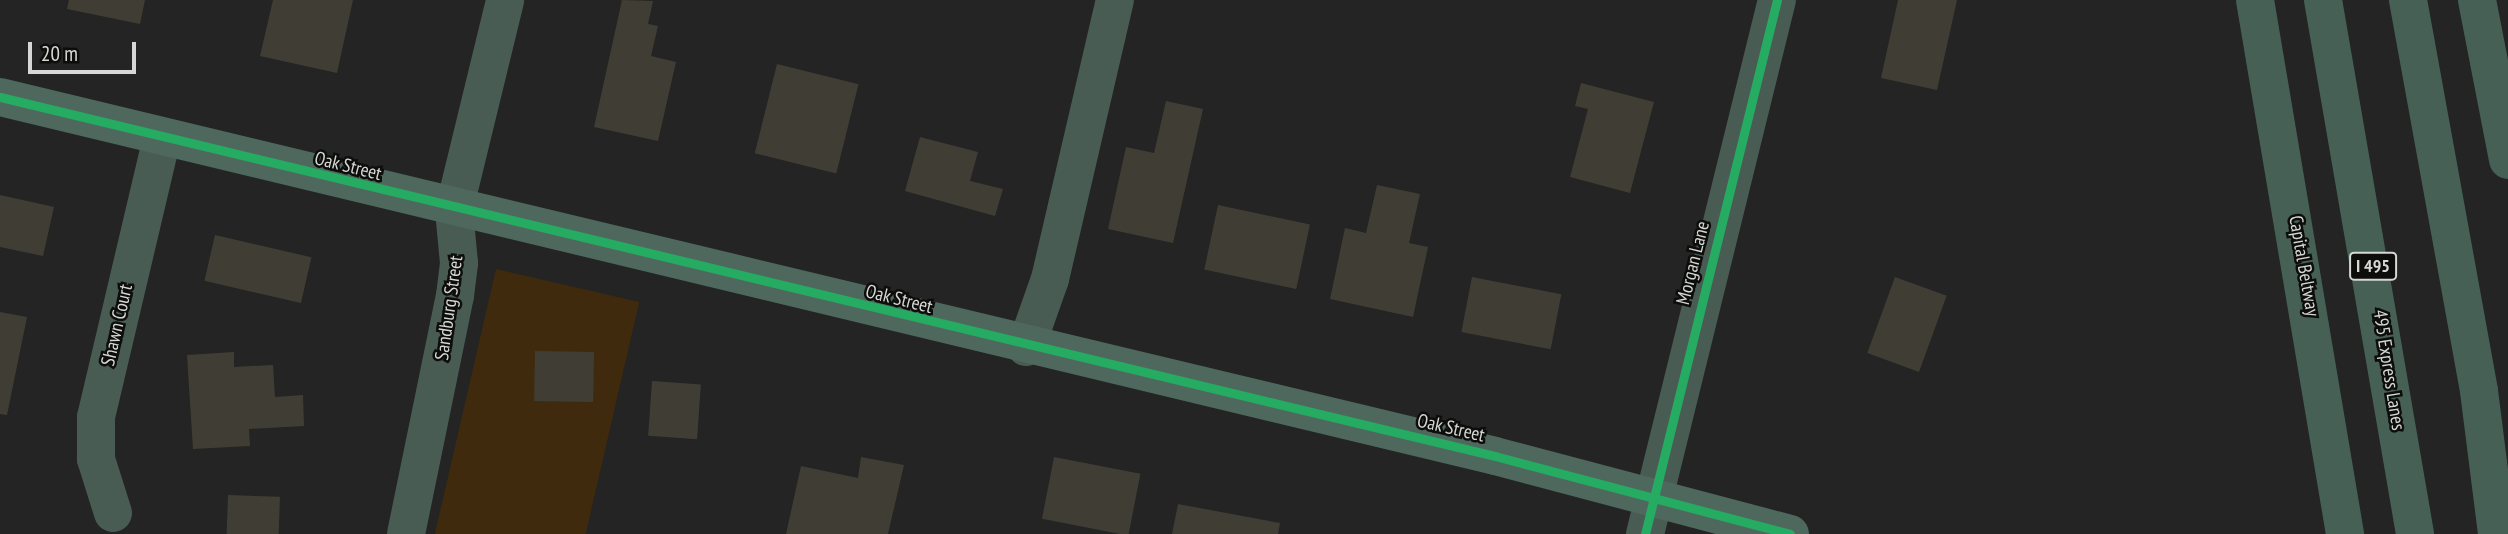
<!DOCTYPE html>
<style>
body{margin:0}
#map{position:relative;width:2508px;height:534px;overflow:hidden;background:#232423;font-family:"PT Sans Narrow",sans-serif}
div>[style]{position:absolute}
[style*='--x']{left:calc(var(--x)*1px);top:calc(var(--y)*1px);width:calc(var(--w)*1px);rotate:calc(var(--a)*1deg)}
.green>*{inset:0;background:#402a0e;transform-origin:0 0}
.building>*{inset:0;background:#403e34;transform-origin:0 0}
.street>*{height:38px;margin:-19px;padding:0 19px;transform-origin:19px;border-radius:19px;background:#495c53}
.secondary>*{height:38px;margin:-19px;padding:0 19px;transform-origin:19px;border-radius:19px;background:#4e685d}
.highway>*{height:38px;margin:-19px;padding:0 19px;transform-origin:19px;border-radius:19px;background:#466055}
.cycleway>*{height:9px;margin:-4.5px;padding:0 4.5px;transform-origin:4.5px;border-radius:4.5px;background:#26ab63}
span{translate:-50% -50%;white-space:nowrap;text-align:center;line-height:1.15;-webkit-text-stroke:5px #0d0e0c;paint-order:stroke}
.shield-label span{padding:2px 5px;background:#0d0e0c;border:2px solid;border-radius:5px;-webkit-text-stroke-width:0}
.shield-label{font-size:18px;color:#d6d8d5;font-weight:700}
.street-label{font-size:19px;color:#d6d8d5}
.scale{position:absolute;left:28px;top:42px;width:108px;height:32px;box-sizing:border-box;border:4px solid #d6d8d5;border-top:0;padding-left:9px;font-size:21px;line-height:24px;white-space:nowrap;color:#d6d8d5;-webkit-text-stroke:5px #0d0e0c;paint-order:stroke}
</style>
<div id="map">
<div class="green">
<i style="left:496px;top:269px;width:147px;height:273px;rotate:13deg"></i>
</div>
<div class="building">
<i style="clip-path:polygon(69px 0,145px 0,140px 24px,67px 9px)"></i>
<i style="clip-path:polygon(273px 0,353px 0,337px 73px,260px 56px)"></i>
<i style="clip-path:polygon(622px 0,653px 1px,648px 24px,658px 26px,651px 56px,676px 62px,658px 141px,594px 127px)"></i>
<i style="clip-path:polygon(1898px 0,1957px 0,1937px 90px,1881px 78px)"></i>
<i style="left:777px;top:64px;width:84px;height:92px;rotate:14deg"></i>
<i style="clip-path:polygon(1581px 83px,1654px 102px,1630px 193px,1570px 177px,1588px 109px,1575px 106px)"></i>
<i style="clip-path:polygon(1166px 101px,1203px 109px,1173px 243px,1108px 229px,1126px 147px,1154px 153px)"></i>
<i style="clip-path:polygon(920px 137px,978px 152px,970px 181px,1003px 189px,995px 216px,905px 191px)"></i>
<i style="clip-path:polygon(1377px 185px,1420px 194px,1409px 243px,1428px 247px,1413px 317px,1330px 299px,1345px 228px,1366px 233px)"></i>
<i style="clip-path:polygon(0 195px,54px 207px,43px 256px,0 247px)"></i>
<i style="left:1218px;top:205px;width:94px;height:66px;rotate:12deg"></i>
<i style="left:215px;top:235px;width:99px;height:47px;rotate:13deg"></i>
<i style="left:1472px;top:277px;width:91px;height:56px;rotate:11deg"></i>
<i style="left:1895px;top:277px;width:55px;height:81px;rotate:20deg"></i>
<i style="clip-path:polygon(0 312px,27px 317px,7px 415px,0 414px)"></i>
<i style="left:535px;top:351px;width:59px;height:50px;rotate:1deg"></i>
<i style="clip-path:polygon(234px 352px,234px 367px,273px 365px,275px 397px,303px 395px,304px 426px,249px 429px,250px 446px,193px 449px,187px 355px)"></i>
<i style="left:652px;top:381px;width:49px;height:55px;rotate:4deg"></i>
<i style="clip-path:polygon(861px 457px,904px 465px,888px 534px,786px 534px,801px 466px,858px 478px)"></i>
<i style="left:1054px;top:457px;width:88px;height:63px;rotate:11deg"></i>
<i style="left:228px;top:495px;width:52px;height:39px;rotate:2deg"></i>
<i style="clip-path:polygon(1178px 504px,1280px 523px,1278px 534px,1172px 534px)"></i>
</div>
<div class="street">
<i style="--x:1026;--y:347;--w:72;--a:-70.6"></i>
<i style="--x:1050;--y:279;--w:286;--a:-76.9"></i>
<i style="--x:113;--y:513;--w:57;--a:-107.5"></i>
<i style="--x:96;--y:459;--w:42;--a:-90"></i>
<i style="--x:96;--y:417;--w:288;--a:-76.7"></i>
<i style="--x:406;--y:534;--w:243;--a:-78.4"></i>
<i style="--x:455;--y:296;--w:33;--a:-83"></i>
<i style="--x:459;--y:263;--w:53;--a:-95.4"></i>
<i style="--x:454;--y:210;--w:216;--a:-76.3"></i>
<i style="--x:1645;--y:534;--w:550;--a:-76.12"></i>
</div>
<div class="secondary">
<i style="--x:0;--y:97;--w:1537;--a:13.5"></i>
<i style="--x:1495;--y:456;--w:305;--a:14.8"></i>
</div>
<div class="highway">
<i style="--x:2255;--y:0;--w:542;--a:80.43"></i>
<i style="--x:2323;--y:0;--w:542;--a:80.22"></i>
<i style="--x:2408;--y:0;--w:397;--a:79.7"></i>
<i style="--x:2479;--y:391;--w:144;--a:82.8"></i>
<i style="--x:2477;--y:0;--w:163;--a:79"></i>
</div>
<div class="cycleway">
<i style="--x:0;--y:97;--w:1537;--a:13.5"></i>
<i style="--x:1495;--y:456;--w:305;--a:14.8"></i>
<i style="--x:1645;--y:534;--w:550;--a:-76.12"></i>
</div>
<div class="shield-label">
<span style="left:2373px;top:266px">I 495</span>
</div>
<div class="street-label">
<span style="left:348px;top:166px;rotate:14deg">Oak Street</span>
<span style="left:1693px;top:263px;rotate:-76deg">Morgan Lane</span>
<span style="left:2304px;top:266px;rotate:80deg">Capital Beltway</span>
<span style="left:899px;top:299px;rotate:14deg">Oak Street</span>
<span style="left:449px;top:308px;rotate:-82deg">Sandburg Street</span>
<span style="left:117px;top:325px;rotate:-77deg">Shawn Court</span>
<span style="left:2389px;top:370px;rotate:81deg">495 Express Lanes</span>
<span style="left:1451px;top:428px;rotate:13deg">Oak Street</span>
</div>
<div class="scale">20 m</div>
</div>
